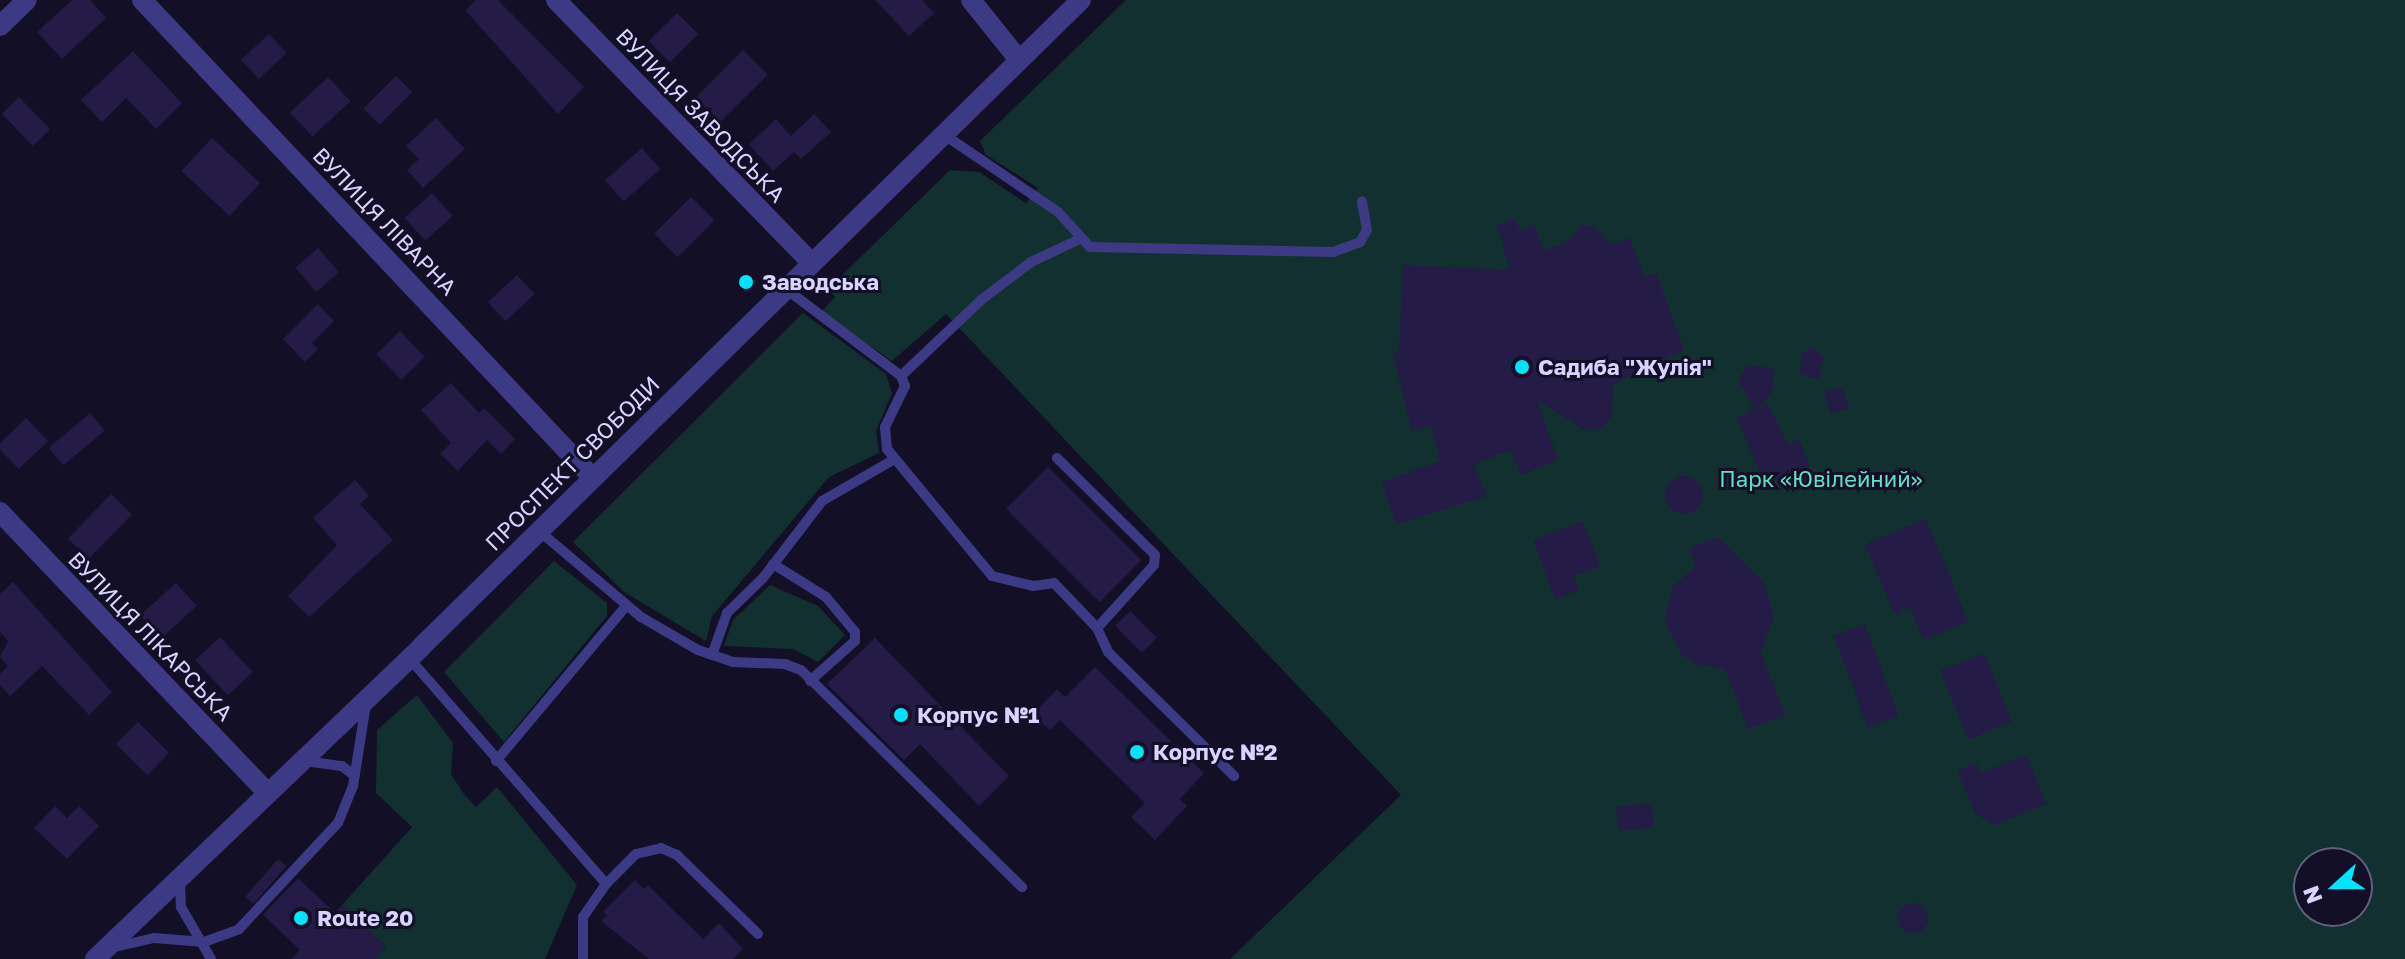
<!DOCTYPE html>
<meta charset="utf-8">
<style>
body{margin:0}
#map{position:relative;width:2405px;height:959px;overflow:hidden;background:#130f26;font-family:"Golos Text",sans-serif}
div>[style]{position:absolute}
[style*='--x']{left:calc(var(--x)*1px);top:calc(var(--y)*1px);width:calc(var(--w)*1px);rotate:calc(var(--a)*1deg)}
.green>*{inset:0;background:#12302f}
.building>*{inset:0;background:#241b47;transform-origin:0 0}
.round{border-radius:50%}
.service>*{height:10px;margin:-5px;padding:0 5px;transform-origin:5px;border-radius:5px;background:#3d3a85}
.minor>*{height:20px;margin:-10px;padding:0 10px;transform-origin:10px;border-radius:10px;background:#3d3a85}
.dots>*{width:22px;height:22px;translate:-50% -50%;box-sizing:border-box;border:4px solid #130f26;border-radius:50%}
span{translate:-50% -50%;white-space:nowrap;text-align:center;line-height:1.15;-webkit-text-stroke:6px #130f26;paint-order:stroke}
.street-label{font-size:22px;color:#d9d4ff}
.poi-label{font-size:22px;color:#d9d4ff;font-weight:700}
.left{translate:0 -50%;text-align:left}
.park-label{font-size:22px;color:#5fe0c0}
.north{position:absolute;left:2293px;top:847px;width:80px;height:80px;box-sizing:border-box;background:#130f26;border:2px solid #625e7d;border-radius:50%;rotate:249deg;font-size:22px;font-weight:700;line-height:32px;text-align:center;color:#d9d4ff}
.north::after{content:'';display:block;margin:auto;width:28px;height:36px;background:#00e5ff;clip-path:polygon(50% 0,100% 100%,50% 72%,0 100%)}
</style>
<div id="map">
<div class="green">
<i style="clip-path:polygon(evenodd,1126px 0,2405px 0,2405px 959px,1230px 959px,1401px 795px,946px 314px,892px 361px,821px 312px,835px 297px,828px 289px,950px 170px,979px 172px,1026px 203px,1038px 188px,986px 155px,980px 141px,1126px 0,2309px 863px,2357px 863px,2357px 911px,2309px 911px,2309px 863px)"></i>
<i style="clip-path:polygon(803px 313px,886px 374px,892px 393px,876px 431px,879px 453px,829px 477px,712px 616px,706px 641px,624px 592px,573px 542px)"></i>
<i style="clip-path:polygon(554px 561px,607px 603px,607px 616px,504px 742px,444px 672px)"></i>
<i style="clip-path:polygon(770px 585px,818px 606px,845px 635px,818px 662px,793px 649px,724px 646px,733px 620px)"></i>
<i style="clip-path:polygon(417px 695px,453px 743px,451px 774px,463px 793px,476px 807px,497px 787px,577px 885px,545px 959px,375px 959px,386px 947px,342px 905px,412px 827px,376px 793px,377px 730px)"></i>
</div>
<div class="building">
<i style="clip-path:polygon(72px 0,90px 0,106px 18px,62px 59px,37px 32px)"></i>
<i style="clip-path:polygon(476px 0,498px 0,584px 87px,558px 114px,465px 10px)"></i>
<i style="clip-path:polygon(875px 0,922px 0,934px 13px,909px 36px)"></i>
<i style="left:677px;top:13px;width:30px;height:40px;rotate:45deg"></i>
<i style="left:269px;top:34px;width:26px;height:38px;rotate:47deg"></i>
<i style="left:743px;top:50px;width:35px;height:67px;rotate:45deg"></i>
<i style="clip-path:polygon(133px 51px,182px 103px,156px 129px,126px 98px,102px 122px,81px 100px)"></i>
<i style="left:396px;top:76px;width:23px;height:46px;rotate:45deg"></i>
<i style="left:328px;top:77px;width:33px;height:52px;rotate:47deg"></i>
<i style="left:19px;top:97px;width:45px;height:24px;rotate:46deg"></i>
<i style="clip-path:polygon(814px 114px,831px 132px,801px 159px,794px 152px,773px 171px,749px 144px,776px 119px,791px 136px)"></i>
<i style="clip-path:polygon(436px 118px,465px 149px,423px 188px,407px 170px,419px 159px,406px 146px)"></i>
<i style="left:212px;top:138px;width:66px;height:45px;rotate:43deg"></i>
<i style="left:642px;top:148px;width:28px;height:49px;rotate:49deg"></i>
<i style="left:432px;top:193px;width:31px;height:37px;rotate:48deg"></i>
<i style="left:691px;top:197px;width:33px;height:52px;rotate:45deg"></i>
<i style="clip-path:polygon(1515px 218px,1520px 231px,1534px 225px,1544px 251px,1567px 242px,1582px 225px,1595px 227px,1612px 245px,1630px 238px,1644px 277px,1656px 273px,1684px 350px,1613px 384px,1612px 419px,1601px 429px,1582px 429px,1537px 400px,1558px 460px,1521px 475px,1511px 450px,1474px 464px,1487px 496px,1396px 524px,1382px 482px,1440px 461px,1432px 426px,1412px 431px,1393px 354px,1399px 352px,1403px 265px,1510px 270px,1497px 225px)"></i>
<i style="left:318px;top:248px;width:32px;height:30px;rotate:49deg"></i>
<i style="left:517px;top:275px;width:26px;height:40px;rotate:47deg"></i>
<i style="clip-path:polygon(318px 304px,334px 321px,312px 343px,318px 349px,305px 362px,283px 339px)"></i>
<i style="left:400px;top:331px;width:36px;height:33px;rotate:46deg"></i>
<i style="clip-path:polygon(1812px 348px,1824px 357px,1818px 380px,1800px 373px,1802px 353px)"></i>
<i style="clip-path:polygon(1759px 365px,1774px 370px,1772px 392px,1759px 408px,1768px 404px,1788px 444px,1799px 439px,1810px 467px,1765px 484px,1737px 418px,1755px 409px,1738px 381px,1747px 367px)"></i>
<i style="clip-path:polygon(451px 383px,479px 413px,484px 408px,515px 439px,501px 454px,487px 440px,458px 471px,440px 454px,451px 443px,421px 410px)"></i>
<i style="left:1842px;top:387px;width:22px;height:19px;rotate:72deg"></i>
<i style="left:90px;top:413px;width:23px;height:54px;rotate:50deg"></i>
<i style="clip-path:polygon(26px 418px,48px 441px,19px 469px,0 450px,0 443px)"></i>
<i style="left:1048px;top:467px;width:132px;height:59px;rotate:45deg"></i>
<i class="round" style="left:1665px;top:476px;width:38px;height:38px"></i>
<i style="clip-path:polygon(355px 480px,369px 496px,360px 504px,393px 540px,309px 617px,288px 596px,337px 545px,313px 518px)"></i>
<i style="left:111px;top:494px;width:29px;height:62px;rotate:44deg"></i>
<i style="clip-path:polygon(1926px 519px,1968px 621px,1923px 640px,1910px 607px,1894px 614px,1865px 544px)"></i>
<i style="clip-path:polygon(1583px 521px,1600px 566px,1574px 576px,1579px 590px,1555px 599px,1533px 540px)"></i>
<i style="clip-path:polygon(1718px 537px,1764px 582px,1774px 617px,1761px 652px,1785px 715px,1748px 729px,1725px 669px,1696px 664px,1681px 654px,1665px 622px,1672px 587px,1696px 566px,1689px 549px)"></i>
<i style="clip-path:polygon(13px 582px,112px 692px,89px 715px,42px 666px,10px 696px,0 685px,0 674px,8px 666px,0 657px,8px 641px,0 632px,0 594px)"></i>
<i style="left:176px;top:583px;width:31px;height:48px;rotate:48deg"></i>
<i style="left:1130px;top:611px;width:38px;height:21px;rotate:45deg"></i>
<i style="left:1865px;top:624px;width:98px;height:33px;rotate:70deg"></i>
<i style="left:220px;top:637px;width:48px;height:34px;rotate:47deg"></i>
<i style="clip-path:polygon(875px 638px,1009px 776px,979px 806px,920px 744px,904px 760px,827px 684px)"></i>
<i style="left:1984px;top:653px;width:74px;height:47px;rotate:68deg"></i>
<i style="clip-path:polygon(1095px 667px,1204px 773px,1180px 799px,1187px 806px,1155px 840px,1131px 817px,1145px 803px,1060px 720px,1050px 730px,1033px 714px,1057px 689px,1065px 697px)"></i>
<i style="left:138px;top:722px;width:44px;height:31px;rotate:45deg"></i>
<i style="clip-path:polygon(2026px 755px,2046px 804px,1994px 825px,1975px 813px,1957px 771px,1976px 763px,1980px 773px)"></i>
<i style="left:1651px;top:803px;width:24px;height:35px;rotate:83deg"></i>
<i style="clip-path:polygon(55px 806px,67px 818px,79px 806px,99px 826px,67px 859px,34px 828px)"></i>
<i style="left:278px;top:859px;width:11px;height:50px;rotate:41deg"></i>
<i style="clip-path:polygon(298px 878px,335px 913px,342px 905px,386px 947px,375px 959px,291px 959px,300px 950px,263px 915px)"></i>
<i style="clip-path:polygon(635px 880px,644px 889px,648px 885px,703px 939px,719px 923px,743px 949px,733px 959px,649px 959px,601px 921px,607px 915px,603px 912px)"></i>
<i class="round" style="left:1898px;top:903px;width:30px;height:30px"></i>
</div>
<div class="service">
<i style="--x:943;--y:134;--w:139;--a:34.1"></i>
<i style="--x:1058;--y:212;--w:47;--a:47.6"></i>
<i style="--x:1090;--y:247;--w:243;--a:1.2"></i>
<i style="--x:1333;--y:252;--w:29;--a:-20"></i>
<i style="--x:1360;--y:242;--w:14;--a:-60"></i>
<i style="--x:1367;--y:230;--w:29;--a:-100"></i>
<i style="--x:786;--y:289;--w:144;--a:37.1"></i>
<i style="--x:901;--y:376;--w:11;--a:68"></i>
<i style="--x:905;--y:386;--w:46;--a:116"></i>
<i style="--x:885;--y:427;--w:22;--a:85"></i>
<i style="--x:887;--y:449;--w:165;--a:50.4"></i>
<i style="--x:992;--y:576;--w:42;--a:13.7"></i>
<i style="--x:1033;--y:586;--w:21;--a:-8"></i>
<i style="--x:1054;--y:583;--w:62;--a:46.3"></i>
<i style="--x:1097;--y:628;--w:26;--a:65"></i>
<i style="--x:1108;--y:652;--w:177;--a:44.5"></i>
<i style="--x:901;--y:376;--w:110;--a:-43.5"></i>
<i style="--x:981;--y:300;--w:63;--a:-37.2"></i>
<i style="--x:1031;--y:262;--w:54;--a:-25.1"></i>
<i style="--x:1057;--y:458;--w:138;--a:44.7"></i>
<i style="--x:1155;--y:555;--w:10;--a:96"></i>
<i style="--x:1154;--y:565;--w:85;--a:132.1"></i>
<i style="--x:538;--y:530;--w:135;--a:40.2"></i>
<i style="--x:641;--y:617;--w:66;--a:30.1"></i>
<i style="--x:698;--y:650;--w:37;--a:19"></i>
<i style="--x:733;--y:662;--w:52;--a:2.2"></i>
<i style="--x:785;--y:664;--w:17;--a:21"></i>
<i style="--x:801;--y:670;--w:310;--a:44.5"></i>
<i style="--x:773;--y:564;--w:62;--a:31.9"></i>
<i style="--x:826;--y:597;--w:45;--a:50.4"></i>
<i style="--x:855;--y:632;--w:9;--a:90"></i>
<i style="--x:855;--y:641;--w:60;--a:138.4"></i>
<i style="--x:712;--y:655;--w:45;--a:-70.3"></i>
<i style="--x:727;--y:613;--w:50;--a:-44.2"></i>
<i style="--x:763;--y:578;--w:97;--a:-52.5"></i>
<i style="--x:822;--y:501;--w:82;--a:-30"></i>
<i style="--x:409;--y:658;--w:300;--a:48.9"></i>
<i style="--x:606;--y:884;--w:40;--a:124.9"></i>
<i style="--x:583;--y:917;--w:42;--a:90"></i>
<i style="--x:305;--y:761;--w:37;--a:8"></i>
<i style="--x:342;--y:766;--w:16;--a:38"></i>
<i style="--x:496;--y:761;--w:202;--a:-50"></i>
<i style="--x:180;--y:882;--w:25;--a:88"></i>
<i style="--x:181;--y:907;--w:60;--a:60"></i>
<i style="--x:606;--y:884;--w:42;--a:-45"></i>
<i style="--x:636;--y:854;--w:26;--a:-13"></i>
<i style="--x:661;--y:848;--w:17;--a:24"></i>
<i style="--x:677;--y:855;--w:113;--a:44.3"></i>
<i style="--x:115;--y:947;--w:40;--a:-13"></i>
<i style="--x:154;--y:938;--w:50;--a:4.6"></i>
<i style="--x:204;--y:942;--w:37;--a:-20"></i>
<i style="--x:239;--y:929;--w:145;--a:-47"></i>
<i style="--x:338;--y:823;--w:40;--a:-68"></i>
<i style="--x:353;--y:786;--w:83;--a:-81"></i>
</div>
<div class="minor">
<i style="--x:142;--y:0;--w:656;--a:46.67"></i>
<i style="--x:556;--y:0;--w:366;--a:45.8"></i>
<i style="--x:971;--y:0;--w:77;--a:51.3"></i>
<i style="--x:0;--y:26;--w:37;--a:-44"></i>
<i style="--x:0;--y:512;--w:388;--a:46.4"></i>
<i style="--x:95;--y:959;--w:451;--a:-43.7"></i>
<i style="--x:421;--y:647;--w:924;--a:-44.43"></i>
</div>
<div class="dots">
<i style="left:746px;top:282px;background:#00e5ff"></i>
<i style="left:1522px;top:367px;background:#00e5ff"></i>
<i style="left:901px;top:715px;background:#00e5ff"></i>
<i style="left:1137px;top:752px;background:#00e5ff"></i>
<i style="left:301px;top:918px;background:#00e5ff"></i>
</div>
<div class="street-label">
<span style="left:701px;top:115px;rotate:46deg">ВУЛИЦЯ ЗАВОДСЬКА</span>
<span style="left:385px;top:221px;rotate:46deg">ВУЛИЦЯ ЛІВАРНА</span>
<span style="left:572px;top:463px;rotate:-45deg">ПРОСПЕКТ СВОБОДИ</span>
<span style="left:151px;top:636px;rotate:46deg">ВУЛИЦЯ ЛІКАРСЬКА</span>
</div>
<div class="poi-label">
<span class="left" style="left:762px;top:282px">Заводська</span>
<span class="left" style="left:1538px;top:367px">Садиба "Жулія"</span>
<span class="left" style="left:917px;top:715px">Корпус №1</span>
<span class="left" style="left:1153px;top:752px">Корпус №2</span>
<span class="left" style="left:317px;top:918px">Route 20</span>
</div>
<div class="park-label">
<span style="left:1821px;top:479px">Парк «Ювілейний»</span>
</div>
<div class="north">N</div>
</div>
